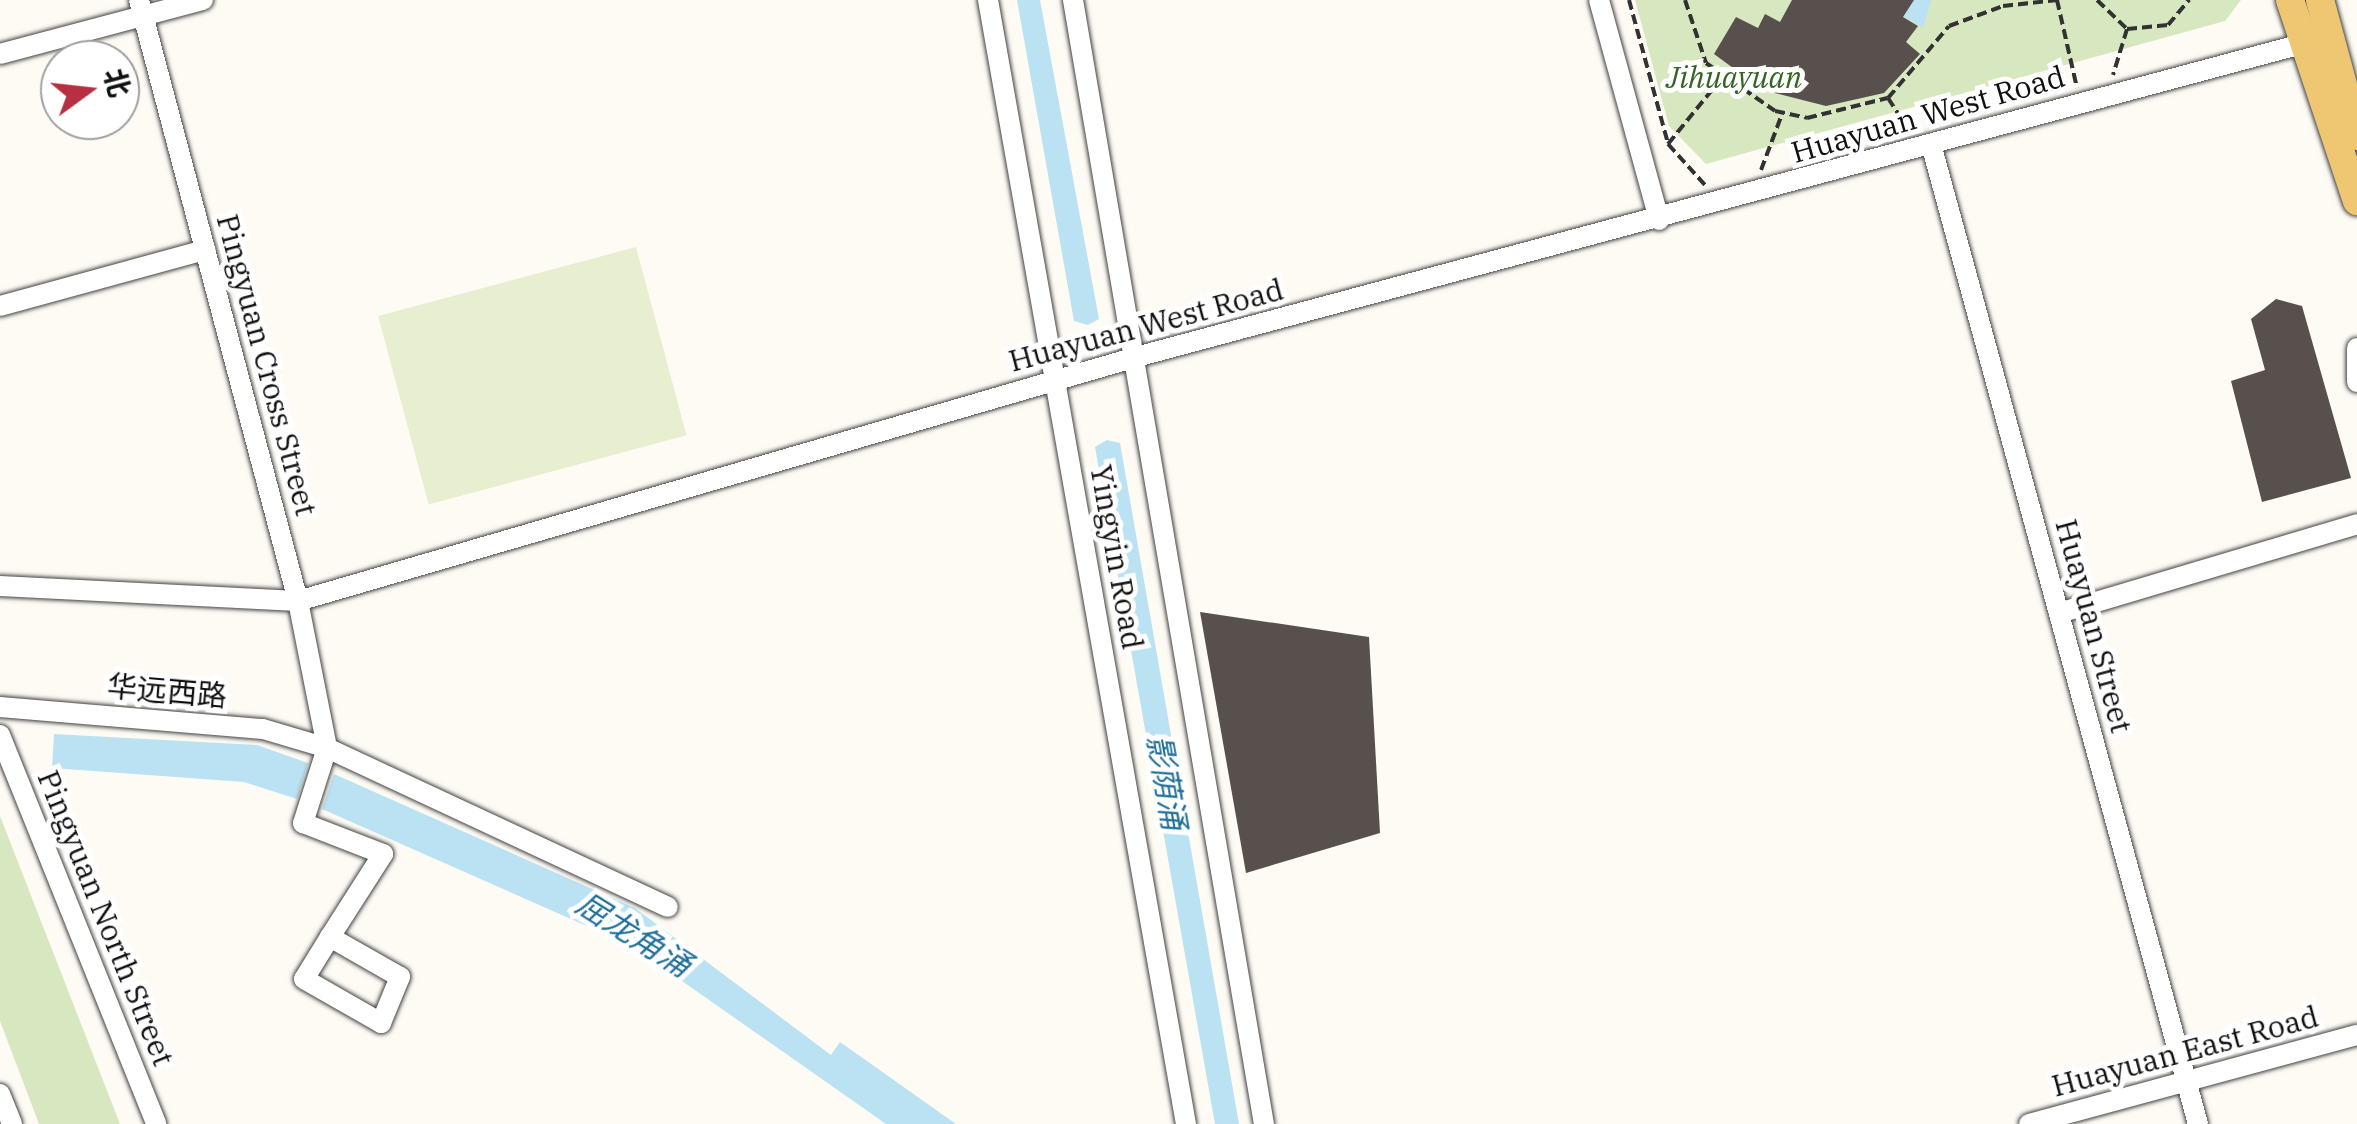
<!DOCTYPE html>
<meta charset="utf-8">
<style>
body{margin:0}
#map{position:relative;width:2357px;height:1124px;overflow:hidden;background:#fefbf4;font-family:"IBM Plex Serif","Noto Sans SC",serif}
div>[style]{position:absolute}
[style*='--x']{left:calc(var(--x)*1px);top:calc(var(--y)*1px);width:calc(var(--w)*1px);rotate:calc(var(--a)*1deg)}
.green>*{inset:0;background:#d7e7bf}
.pitch>*{inset:0;background:#e7efd0;transform-origin:0 0}
.water>*{inset:0;background:#bbe2f2}
.building>*{inset:0;background:#58504d}
.path>*{height:4px;margin-top:-2px;transform-origin:0;background:repeating-linear-gradient(90deg,#323232 0 10px,transparent 0 15px)}
.roads{filter:drop-shadow(0 0 2px #434343) drop-shadow(0 0 2px #434343)}
.minor>*{height:20px;margin:-10px;padding:0 10px;transform-origin:10px;border-radius:10px;background:#fff}
.major>*{height:28px;margin:-14px;padding:0 14px;transform-origin:14px;border-radius:14px;background:#efc773}
span{translate:-50% -50%;white-space:nowrap;text-align:center;line-height:1.15;-webkit-text-stroke:10px #fff;paint-order:stroke}
.park-label{font-size:30px;color:#366424;font-style:italic}
.street-label{font-size:30px;color:#101010}
.water-label{font-size:32px;color:#206f9a;font-style:italic}
.north{position:absolute;left:40px;top:40px;width:100px;height:100px;box-sizing:border-box;background:#fff;border:2px solid #9f9f9f;border-radius:50%;rotate:75deg;font-size:28px;font-weight:700;line-height:40px;text-align:center;color:#101010}
.north::after{content:'';display:block;margin:auto;width:35px;height:45px;background:#b73042;clip-path:polygon(50% 0,100% 100%,50% 72%,0 100%)}
</style>
<div id="map">
<div class="green">
<i style="clip-path:polygon(1635px 0,2241px 0,2225px 21px,1706px 164px,1669px 126px)"></i>
<i style="clip-path:polygon(0 816px,120px 1124px,39px 1124px,0 1021px)"></i>
</div>
<div class="pitch">
<i style="left:636px;top:247px;width:195px;height:267px;rotate:75deg"></i>
</div>
<div class="water">
<i style="clip-path:polygon(1017px 0,1040px 0,1099px 319px,1088px 325px,1074px 321px)"></i>
<i style="clip-path:polygon(1878px 0,1931px 0,1923px 28px)"></i>
<i style="clip-path:polygon(1107px 440px,1120px 443px,1239px 1124px,1215px 1124px,1095px 447px)"></i>
<i style="clip-path:polygon(54px 734px,257px 745px,308px 763px,297px 799px,244px 782px,52px 768px)"></i>
<i style="clip-path:polygon(334px 774px,635px 908px,831px 1055px,840px 1042px,956px 1124px,886px 1124px,632px 946px,322px 809px)"></i>
</div>
<div class="building">
<i style="clip-path:polygon(1792px 0,1914px 0,1903px 17px,1918px 26px,1906px 42px,1920px 54px,1884px 93px,1826px 106px,1763px 90px,1714px 54px,1736px 17px,1758px 28px,1765px 14px,1780px 22px)"></i>
<i style="clip-path:polygon(2276px 299px,2302px 306px,2351px 478px,2262px 502px,2231px 381px,2265px 370px,2251px 319px)"></i>
<i style="clip-path:polygon(1200px 612px,1369px 637px,1380px 833px,1246px 873px)"></i>
</div>
<div class="path">
<i style="--x:1629;--y:0;--w:149;--a:74.8"></i>
<i style="--x:1668;--y:144;--w:55;--a:47.9"></i>
<i style="--x:1685;--y:0;--w:66;--a:71.6"></i>
<i style="--x:1706;--y:63;--w:84;--a:34.8"></i>
<i style="--x:1775;--y:111;--w:33;--a:12"></i>
<i style="--x:1807;--y:118;--w:83;--a:-13.9"></i>
<i style="--x:1888;--y:98;--w:94;--a:-49.7"></i>
<i style="--x:1949;--y:26;--w:58;--a:-20.3"></i>
<i style="--x:2003;--y:6;--w:55;--a:-6.2"></i>
<i style="--x:2057;--y:0;--w:90;--a:77.2"></i>
<i style="--x:2097;--y:0;--w:42;--a:44"></i>
<i style="--x:2127;--y:29;--w:48;--a:106.9"></i>
<i style="--x:2127;--y:29;--w:41;--a:-5.6"></i>
<i style="--x:2168;--y:25;--w:33;--a:-50"></i>
<i style="--x:1888;--y:98;--w:40;--a:57.1"></i>
<i style="--x:1668;--y:144;--w:89;--a:-50.9"></i>
<i style="--x:1761;--y:170;--w:60;--a:-69.4"></i>
</div>
<div class="roads">
<div class="minor">
<i style="--x:139;--y:0;--w:622;--a:75.18"></i>
<i style="--x:298;--y:601;--w:150;--a:78.8"></i>
<i style="--x:327;--y:748;--w:79;--a:107.7"></i>
<i style="--x:303;--y:823;--w:86;--a:21.2"></i>
<i style="--x:383;--y:854;--w:98;--a:122.6"></i>
<i style="--x:330;--y:937;--w:49;--a:121.8"></i>
<i style="--x:304;--y:979;--w:89;--a:29.7"></i>
<i style="--x:381;--y:1023;--w:50;--a:-67.6"></i>
<i style="--x:400;--y:977;--w:81;--a:-150.3"></i>
<i style="--x:988;--y:0;--w:1141;--a:80.01"></i>
<i style="--x:1073;--y:0;--w:1140;--a:80.36"></i>
<i style="--x:1599;--y:0;--w:228;--a:74.7"></i>
<i style="--x:0;--y:54;--w:210;--a:-14.9"></i>
<i style="--x:1931;--y:144;--w:1016;--a:74.76"></i>
<i style="--x:0;--y:306;--w:213;--a:-15.3"></i>
<i style="--x:2357;--y:348;--w:34;--a:90"></i>
<i style="--x:0;--y:586;--w:298;--a:2.9"></i>
<i style="--x:298;--y:601;--w:873;--a:-16.23"></i>
<i style="--x:1136;--y:357;--w:1207;--a:-15.03"></i>
<i style="--x:2059;--y:613;--w:311;--a:-16.6"></i>
<i style="--x:0;--y:707;--w:264;--a:4.8"></i>
<i style="--x:263;--y:729;--w:67;--a:16.5"></i>
<i style="--x:327;--y:748;--w:376;--a:25"></i>
<i style="--x:0;--y:735;--w:419;--a:68.1"></i>
<i style="--x:0;--y:1094;--w:32;--a:68"></i>
<i style="--x:2029;--y:1124;--w:340;--a:-15.2"></i>
</div>
<div class="major">
<i style="--x:2290;--y:0;--w:212;--a:71.6"></i>
<i style="--x:2320;--y:0;--w:141;--a:74.8"></i>
</div>
</div>
<div class="park-label">
<span style="left:1734px;top:77px">Jihuayuan</span>
</div>
<div class="street-label">
<span style="left:1928px;top:114px;rotate:-16deg">Huayuan West Road</span>
<span style="left:1146px;top:325px;rotate:-15deg">Huayuan West Road</span>
<span style="left:267px;top:365px;rotate:75deg">Pingyuan Cross Street</span>
<span style="left:1117px;top:557px;rotate:80deg">Yingyin Road</span>
<span style="left:2094px;top:626px;rotate:75deg">Huayuan Street</span>
<span style="left:167px;top:691px;rotate:5deg">华远西路</span>
<span style="left:106px;top:918px;rotate:68deg">Pingyuan North Street</span>
<span style="left:2185px;top:1051px;rotate:-15deg">Huayuan East Road</span>
</div>
<div class="water-label">
<span style="left:1167px;top:782px;rotate:80deg">影荫涌</span>
<span style="left:634px;top:934px;rotate:32deg">屈龙角涌</span>
</div>
<div class="north">北</div>
</div>
